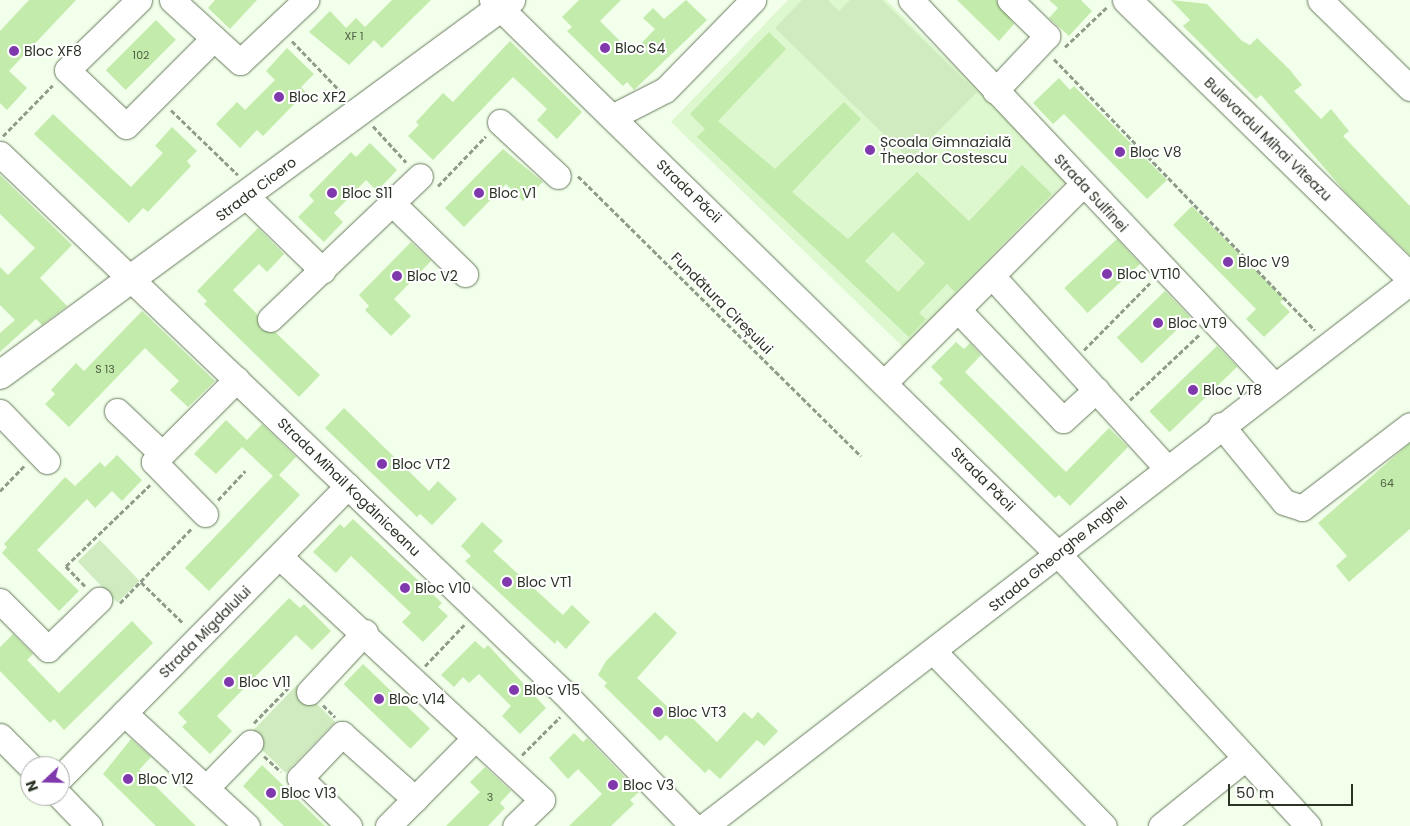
<!DOCTYPE html>
<meta charset="utf-8">
<style>
body{margin:0}
#map{position:relative;width:1410px;height:826px;overflow:hidden;background:#f2ffeb;font-family:Poppins,sans-serif}
div>[style]{position:absolute}
[style*='--x']{left:calc(var(--x)*1px);top:calc(var(--y)*1px);width:calc(var(--w)*1px);rotate:calc(var(--a)*1deg)}
.built>*{inset:0;background:#ddf7ce}
.green>*{inset:0;background:#cfebbf;transform-origin:0 0}
.building>*{inset:0;background:#c3ebab;transform-origin:0 0}
.path>*{height:3px;margin-top:-1.5px;transform-origin:0;background:repeating-linear-gradient(90deg,#919b8b 0 5px,transparent 0 7.5px)}
.roads{filter:drop-shadow(0 0 1px #677a5c) drop-shadow(0 0 1px #677a5c)}
.minor>*{height:25px;margin:-12.5px;padding:0 12.5px;transform-origin:12.5px;border-radius:12.5px;background:#fff}
.major>*{height:28px;margin:-14px;padding:0 14px;transform-origin:14px;border-radius:14px;background:#fff}
.dots>*{width:14px;height:14px;translate:-50% -50%;box-sizing:border-box;border:2px solid #fff;border-radius:50%}
span{translate:-50% -50%;white-space:nowrap;text-align:center;line-height:1.15;-webkit-text-stroke:4px #fff;paint-order:stroke}
.number-label{font-size:11px;color:#516147}
.number-label span{-webkit-text-stroke-width:0}
.poi-label{font-size:14px;color:#2b3326}
.left{translate:0 -50%;text-align:left}
.street-label{font-size:14px;color:#2b3326}
.north{position:absolute;left:20px;top:756px;width:50px;height:50px;box-sizing:border-box;background:#fff;border:1px solid #aaada8;border-radius:50%;rotate:249deg;font-size:14px;font-weight:700;line-height:20px;text-align:center;color:#2b3326}
.north::after{content:'';display:block;margin:auto;width:18px;height:22px;background:#8039ac;clip-path:polygon(50% 0,100% 100%,50% 72%,0 100%)}
.scale{position:absolute;left:1228px;top:784px;width:125px;height:22px;box-sizing:border-box;border:2px solid #2b3326;border-top:0;padding-left:6px;font-size:15px;line-height:18px;white-space:nowrap;color:#2b3326;-webkit-text-stroke:4px #fff;paint-order:stroke}
</style>
<div id="map">
<div class="built">
<i style="clip-path:polygon(788px 0,886px 0,1069px 178px,904px 348px,671px 122px)"></i>
</div>
<div class="green">
<i style="clip-path:polygon(802px 0,828px 0,839px 11px,850px 0,882px 0,977px 92px,910px 160px,775px 28px)"></i>
<i style="left:100px;top:540px;width:57px;height:31px;rotate:46deg"></i>
<i style="left:297px;top:685px;width:53px;height:71px;rotate:44deg"></i>
</div>
<div class="building">
<i style="clip-path:polygon(29px 0,76px 0,9px 71px,27px 88px,7px 110px,0 103px,0 31px)"></i>
<i style="clip-path:polygon(215px 0,257px 0,230px 29px,208px 8px)"></i>
<i style="clip-path:polygon(392px 0,431px 0,382px 48px,374px 40px,349px 65px,309px 32px,330px 11px,346px 28px,356px 18px,365px 27px)"></i>
<i style="clip-path:polygon(579px 0,621px 0,600px 21px,632px 53px,655px 29px,643px 18px,653px 8px,664px 19px,686px 0,707px 20px,634px 90px,627px 82px,623px 86px,567px 31px,572px 27px,562px 17px)"></i>
<i style="clip-path:polygon(957px 0,996px 0,1014px 24px,999px 41px)"></i>
<i style="clip-path:polygon(1049px 0,1081px 0,1092px 11px,1069px 36px,1049px 18px,1058px 8px)"></i>
<i style="clip-path:polygon(1171px 0,1207px 4px,1242px 41px,1250px 45px,1257px 38px,1290px 70px,1302px 85px,1294px 91px,1321px 119px,1331px 109px,1349px 131px,1343px 136px,1410px 206px,1410px 255px,1348px 195px,1261px 95px,1256px 99px,1183px 26px,1190px 20px)"></i>
<i style="left:156px;top:20px;width:28px;height:71px;rotate:45deg"></i>
<i style="clip-path:polygon(evenodd,769px 32px,786px 49px,718px 121px,775px 169px,844px 102px,861px 119px,792px 192px,848px 239px,917px 172px,969px 221px,1022px 165px,1052px 194px,955px 292px,947px 284px,919px 313px,926px 319px,909px 337px,697px 137px,705px 129px,690px 114px,769px 32px,893px 232px,925px 263px,898px 292px,865px 261px,893px 232px)"></i>
<i style="clip-path:polygon(510px 41px,582px 112px,557px 139px,537px 120px,547px 109px,513px 77px,433px 160px,408px 136px,419px 125px,416px 122px,443px 93px,453px 102px)"></i>
<i style="clip-path:polygon(287px 48px,314px 74px,301px 87px,306px 92px,263px 136px,257px 130px,240px 148px,216px 124px,237px 102px,245px 110px,275px 80px,266px 71px)"></i>
<i style="clip-path:polygon(1059px 78px,1070px 90px,1074px 86px,1167px 180px,1147px 199px,1064px 114px,1053px 124px,1033px 103px)"></i>
<i style="clip-path:polygon(53px 114px,131px 187px,163px 153px,155px 146px,172px 127px,197px 151px,187px 161px,191px 166px,148px 212px,143px 208px,129px 223px,34px 134px)"></i>
<i style="clip-path:polygon(370px 143px,397px 170px,377px 191px,366px 180px,334px 213px,343px 222px,324px 242px,298px 217px,314px 201px,309px 195px,351px 152px,356px 157px)"></i>
<i style="clip-path:polygon(503px 149px,543px 182px,523px 201px,506px 184px,464px 227px,445px 208px)"></i>
<i style="clip-path:polygon(0 175px,72px 245px,40px 278px,67px 306px,42px 325px,36px 319px,0 352px,0 333px,15px 320px,0 305px,0 267px,8px 275px,35px 248px,0 214px)"></i>
<i style="clip-path:polygon(1192px 206px,1284px 299px,1280px 302px,1290px 312px,1264px 337px,1246px 319px,1256px 309px,1173px 225px)"></i>
<i style="clip-path:polygon(258px 228px,284px 254px,267px 272px,259px 264px,233px 290px,257px 314px,260px 329px,275px 332px,320px 375px,299px 397px,204px 304px,207px 301px,197px 291px)"></i>
<i style="left:1117px;top:239px;width:34px;height:72px;rotate:47deg"></i>
<i style="clip-path:polygon(411px 242px,431px 261px,394px 299px,411px 316px,391px 336px,365px 310px,369px 306px,359px 295px)"></i>
<i style="left:1165px;top:291px;width:36px;height:67px;rotate:46deg"></i>
<i style="clip-path:polygon(142px 311px,215px 381px,188px 407px,170px 390px,179px 381px,145px 348px,69px 427px,45px 404px,55px 394px,51px 390px,76px 363px,84px 371px)"></i>
<i style="clip-path:polygon(956px 342px,964px 349px,970px 343px,981px 355px,965px 372px,1066px 472px,1109px 428px,1128px 447px,1070px 506px,1059px 495px,1055px 498px,939px 383px,943px 379px,931px 367px)"></i>
<i style="left:1217px;top:346px;width:29px;height:94px;rotate:46deg"></i>
<i style="clip-path:polygon(344px 408px,429px 491px,438px 481px,457px 499px,432px 525px,420px 514px,417px 517px,325px 428px)"></i>
<i style="clip-path:polygon(226px 420px,247px 440px,262px 424px,296px 457px,279px 475px,300px 495px,209px 591px,185px 568px,273px 476px,242px 447px,216px 474px,194px 454px)"></i>
<i style="clip-path:polygon(1410px 443px,1410px 529px,1349px 582px,1336px 566px,1347px 556px,1318px 523px)"></i>
<i style="clip-path:polygon(117px 455px,142px 480px,122px 501px,112px 491px,95px 508px,87px 499px,37px 550px,79px 591px,59px 611px,2px 553px,7px 547px,4px 544px,65px 477px,75px 486px,100px 462px,105px 467px)"></i>
<i style="clip-path:polygon(353px 519px,442px 603px,438px 607px,448px 616px,423px 642px,402px 622px,411px 613px,351px 556px,336px 573px,313px 552px,340px 524px,344px 528px)"></i>
<i style="clip-path:polygon(482px 522px,503px 541px,493px 551px,563px 615px,572px 605px,590px 622px,566px 649px,557px 640px,555px 644px,465px 561px,471px 556px,461px 546px)"></i>
<i style="clip-path:polygon(289px 598px,300px 608px,304px 604px,331px 631px,312px 650px,296px 635px,217px 716px,232px 731px,210px 754px,182px 727px,187px 722px,178px 713px)"></i>
<i style="clip-path:polygon(655px 612px,677px 633px,637px 678px,672px 711px,678px 704px,717px 742px,744px 712px,752px 719px,758px 712px,778px 731px,764px 746px,757px 740px,720px 779px,709px 769px,705px 773px,666px 735px,660px 741px,604px 686px,607px 683px,598px 675px,606px 661px)"></i>
<i style="clip-path:polygon(132px 621px,153px 643px,64px 730px,54px 719px,50px 723px,0 671px,0 647px,13px 634px,33px 654px,27px 660px,59px 693px)"></i>
<i style="clip-path:polygon(475px 641px,484px 649px,488px 645px,546px 708px,520px 734px,502px 716px,511px 706px,479px 674px,469px 683px,463px 677px,454px 687px,441px 675px)"></i>
<i style="left:363px;top:664px;width:93px;height:28px;rotate:44deg"></i>
<i style="clip-path:polygon(574px 733px,583px 742px,587px 738px,639px 792px,630px 800px,634px 804px,611px 826px,569px 826px,602px 794px,578px 769px,568px 779px,549px 758px)"></i>
<i style="clip-path:polygon(131px 739px,151px 757px,139px 770px,196px 826px,156px 826px,103px 774px)"></i>
<i style="clip-path:polygon(262px 765px,325px 826px,284px 826px,243px 786px)"></i>
<i style="clip-path:polygon(485px 767px,511px 791px,500px 803px,505px 808px,488px 826px,446px 826px,480px 792px,470px 782px)"></i>
</div>
<div class="path">
<i style="--x:292;--y:41;--w:76;--a:46.1"></i>
<i style="--x:1065;--y:47;--w:59;--a:-43.6"></i>
<i style="--x:1054;--y:59;--w:376;--a:46.1"></i>
<i style="--x:171;--y:110;--w:93;--a:44.1"></i>
<i style="--x:373;--y:126;--w:49;--a:47.5"></i>
<i style="--x:3;--y:136;--w:71;--a:-45.6"></i>
<i style="--x:578;--y:176;--w:398;--a:44.7"></i>
<i style="--x:438;--y:186;--w:69;--a:-46.2"></i>
<i style="--x:1084;--y:350;--w:94;--a:-45.4"></i>
<i style="--x:1130;--y:400;--w:96;--a:-43.3"></i>
<i style="--x:0;--y:491;--w:35;--a:-46"></i>
<i style="--x:218;--y:500;--w:40;--a:-47"></i>
<i style="--x:141;--y:582;--w:60;--a:44.3"></i>
<i style="--x:85;--y:586;--w:28;--a:-134"></i>
<i style="--x:66;--y:566;--w:117;--a:-44"></i>
<i style="--x:120;--y:603;--w:104;--a:-46.2"></i>
<i style="--x:425;--y:666;--w:57;--a:-46.4"></i>
<i style="--x:323;--y:705;--w:17;--a:45"></i>
<i style="--x:254;--y:723;--w:49;--a:-45.8"></i>
<i style="--x:522;--y:755;--w:54;--a:-45"></i>
<i style="--x:264;--y:756;--w:23;--a:43"></i>
</div>
<div class="roads">
<div class="minor">
<i style="--x:139;--y:0;--w:100;--a:135.8"></i>
<i style="--x:67;--y:70;--w:81;--a:43.5"></i>
<i style="--x:126;--y:126;--w:124;--a:-45"></i>
<i style="--x:172;--y:0;--w:92;--a:42.4"></i>
<i style="--x:240;--y:62;--w:91;--a:-43.2"></i>
<i style="--x:492;--y:0;--w:793;--a:44.39"></i>
<i style="--x:1059;--y:555;--w:368;--a:47.4"></i>
<i style="--x:911;--y:0;--w:528;--a:46.69"></i>
<i style="--x:1320;--y:0;--w:126;--a:44.4"></i>
<i style="--x:995;--y:91;--w:76;--a:-46.6"></i>
<i style="--x:1047;--y:36;--w:52;--a:-135.8"></i>
<i style="--x:612;--y:117;--w:59;--a:-27"></i>
<i style="--x:665;--y:90;--w:126;--a:-45.6"></i>
<i style="--x:500;--y:122;--w:79;--a:43"></i>
<i style="--x:0;--y:154;--w:779;--a:43.7"></i>
<i style="--x:563;--y:692;--w:187;--a:45.9"></i>
<i style="--x:246;--y:196;--w:107;--a:44.2"></i>
<i style="--x:392;--y:203;--w:102;--a:44.2"></i>
<i style="--x:992;--y:276;--w:258;--a:47.7"></i>
<i style="--x:958;--y:310;--w:152;--a:46.3"></i>
<i style="--x:1063;--y:420;--w:45;--a:-42.3"></i>
<i style="--x:270;--y:319;--w:207;--a:-43.6"></i>
<i style="--x:885;--y:382;--w:280;--a:-45"></i>
<i style="--x:117;--y:411;--w:62;--a:43.7"></i>
<i style="--x:0;--y:412;--w:68;--a:46.2"></i>
<i style="--x:1221;--y:425;--w:99;--a:50.7"></i>
<i style="--x:1284;--y:502;--w:19;--a:18"></i>
<i style="--x:1302;--y:508;--w:136;--a:-37.5"></i>
<i style="--x:205;--y:514;--w:73;--a:-134.4"></i>
<i style="--x:154;--y:462;--w:117;--a:-45"></i>
<i style="--x:280;--y:557;--w:357;--a:42.8"></i>
<i style="--x:542;--y:800;--w:37;--a:136"></i>
<i style="--x:0;--y:601;--w:68;--a:45"></i>
<i style="--x:48;--y:649;--w:71;--a:-43.9"></i>
<i style="--x:934;--y:652;--w:243;--a:45.7"></i>
<i style="--x:309;--y:692;--w:82;--a:-47"></i>
<i style="--x:124;--y:713;--w:167;--a:42.6"></i>
<i style="--x:0;--y:736;--w:42;--a:45"></i>
<i style="--x:60;--y:778;--w:410;--a:-45.4"></i>
<i style="--x:207;--y:787;--w:62;--a:-45.7"></i>
<i style="--x:60;--y:796;--w:42;--a:46"></i>
<i style="--x:349;--y:826;--w:69;--a:-135.6"></i>
<i style="--x:300;--y:778;--w:61;--a:-46.3"></i>
<i style="--x:342;--y:734;--w:98;--a:41.7"></i>
<i style="--x:388;--y:826;--w:124;--a:-45.3"></i>
<i style="--x:705;--y:826;--w:890;--a:-37.65"></i>
<i style="--x:1161;--y:826;--w:107;--a:-38.9"></i>
</div>
<div class="major">
<i style="--x:1127;--y:0;--w:396;--a:44.4"></i>
<i style="--x:0;--y:375;--w:634;--a:-36.27"></i>
</div>
</div>
<div class="dots">
<i style="left:605px;top:48px;background:#8039ac"></i>
<i style="left:14px;top:51px;background:#8039ac"></i>
<i style="left:279px;top:97px;background:#8039ac"></i>
<i style="left:870px;top:150px;background:#8039ac"></i>
<i style="left:1120px;top:152px;background:#8039ac"></i>
<i style="left:332px;top:193px;background:#8039ac"></i>
<i style="left:479px;top:193px;background:#8039ac"></i>
<i style="left:1228px;top:262px;background:#8039ac"></i>
<i style="left:1107px;top:274px;background:#8039ac"></i>
<i style="left:397px;top:276px;background:#8039ac"></i>
<i style="left:1158px;top:323px;background:#8039ac"></i>
<i style="left:1193px;top:390px;background:#8039ac"></i>
<i style="left:382px;top:464px;background:#8039ac"></i>
<i style="left:507px;top:582px;background:#8039ac"></i>
<i style="left:405px;top:588px;background:#8039ac"></i>
<i style="left:229px;top:682px;background:#8039ac"></i>
<i style="left:514px;top:690px;background:#8039ac"></i>
<i style="left:379px;top:699px;background:#8039ac"></i>
<i style="left:658px;top:712px;background:#8039ac"></i>
<i style="left:128px;top:779px;background:#8039ac"></i>
<i style="left:613px;top:785px;background:#8039ac"></i>
<i style="left:271px;top:793px;background:#8039ac"></i>
</div>
<div class="number-label">
<span style="left:354px;top:36px">XF 1</span>
<span style="left:141px;top:55px">102</span>
<span style="left:105px;top:369px">S 13</span>
<span style="left:1387px;top:483px">64</span>
<span style="left:490px;top:797px">3</span>
</div>
<div class="poi-label">
<span class="left" style="left:615px;top:48px">Bloc S4</span>
<span class="left" style="left:24px;top:51px">Bloc XF8</span>
<span class="left" style="left:289px;top:97px">Bloc XF2</span>
<span class="left" style="left:880px;top:150px">Școala Gimnazială<br>Theodor Costescu</span>
<span class="left" style="left:1130px;top:152px">Bloc V8</span>
<span class="left" style="left:342px;top:193px">Bloc S11</span>
<span class="left" style="left:489px;top:193px">Bloc V1</span>
<span class="left" style="left:1238px;top:262px">Bloc V9</span>
<span class="left" style="left:1117px;top:274px">Bloc VT10</span>
<span class="left" style="left:407px;top:276px">Bloc V2</span>
<span class="left" style="left:1168px;top:323px">Bloc VT9</span>
<span class="left" style="left:1203px;top:390px">Bloc VT8</span>
<span class="left" style="left:392px;top:464px">Bloc VT2</span>
<span class="left" style="left:517px;top:582px">Bloc VT1</span>
<span class="left" style="left:415px;top:588px">Bloc V10</span>
<span class="left" style="left:239px;top:682px">Bloc V11</span>
<span class="left" style="left:524px;top:690px">Bloc V15</span>
<span class="left" style="left:389px;top:699px">Bloc V14</span>
<span class="left" style="left:668px;top:712px">Bloc VT3</span>
<span class="left" style="left:138px;top:779px">Bloc V12</span>
<span class="left" style="left:623px;top:785px">Bloc V3</span>
<span class="left" style="left:281px;top:793px">Bloc V13</span>
</div>
<div class="street-label">
<span style="left:1268px;top:139px;rotate:44deg">Bulevardul Mihai Viteazu</span>
<span style="left:256px;top:189px;rotate:-37deg">Strada Cicero</span>
<span style="left:689px;top:191px;rotate:44deg">Strada Păcii</span>
<span style="left:1091px;top:193px;rotate:47deg">Strada Sulfinei</span>
<span style="left:722px;top:303px;rotate:45deg">Fundătura Cireșului</span>
<span style="left:983px;top:479px;rotate:45deg">Strada Păcii</span>
<span style="left:349px;top:487px;rotate:44deg">Strada Mihail Kogălniceanu</span>
<span style="left:1058px;top:554px;rotate:-39deg">Strada Gheorghe Anghel</span>
<span style="left:205px;top:632px;rotate:-45deg">Strada Migdalului</span>
</div>
<div class="north">N</div>
<div class="scale">50 m</div>
</div>
